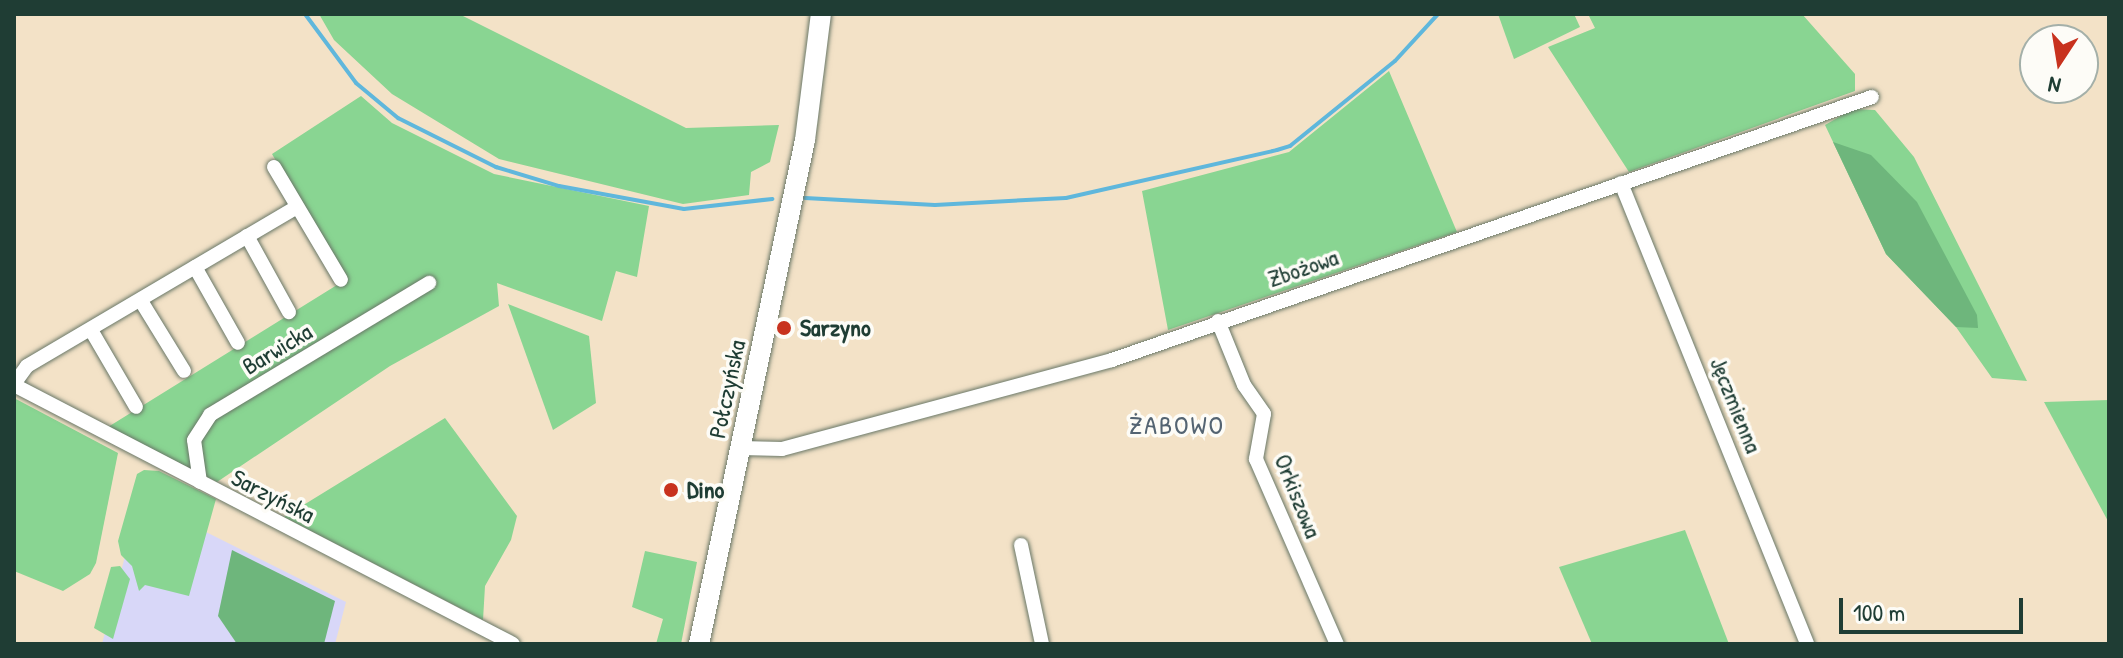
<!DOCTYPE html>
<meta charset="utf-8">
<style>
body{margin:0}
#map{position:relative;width:2123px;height:658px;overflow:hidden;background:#f3e2c7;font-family:"Patrick Hand",sans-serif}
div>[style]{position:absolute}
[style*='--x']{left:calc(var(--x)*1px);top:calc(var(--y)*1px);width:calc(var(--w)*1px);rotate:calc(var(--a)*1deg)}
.built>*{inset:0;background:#d8d7f8}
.green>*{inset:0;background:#89d592}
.forest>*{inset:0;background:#6eb67c}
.stream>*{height:4px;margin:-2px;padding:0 2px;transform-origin:2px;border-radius:2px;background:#5fb7dc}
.roads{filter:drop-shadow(0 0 2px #697767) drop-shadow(0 0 2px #697767)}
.minor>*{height:14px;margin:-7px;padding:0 7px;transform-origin:7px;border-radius:7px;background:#fff}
.secondary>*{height:20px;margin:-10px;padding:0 10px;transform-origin:10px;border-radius:10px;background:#fff}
.dots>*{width:22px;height:22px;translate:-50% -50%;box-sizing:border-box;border:4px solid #fdfcf7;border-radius:50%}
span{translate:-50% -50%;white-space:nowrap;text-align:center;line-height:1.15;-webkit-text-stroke:7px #fdfcf7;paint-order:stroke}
.street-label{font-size:24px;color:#1f3d34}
.poi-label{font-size:24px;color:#1f3d34;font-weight:700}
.left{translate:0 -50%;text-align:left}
.neighbourhood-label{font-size:26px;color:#546472;letter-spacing:2px}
.frame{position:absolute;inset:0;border:16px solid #1f3d34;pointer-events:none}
.north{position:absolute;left:2019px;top:24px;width:80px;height:80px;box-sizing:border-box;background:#fdfcf7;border:2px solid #a4b0a9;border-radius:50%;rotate:192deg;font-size:22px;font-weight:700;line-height:32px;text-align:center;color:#1f3d34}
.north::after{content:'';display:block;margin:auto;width:28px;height:36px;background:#c8321e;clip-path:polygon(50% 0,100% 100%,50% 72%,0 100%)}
.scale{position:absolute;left:1839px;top:598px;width:184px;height:36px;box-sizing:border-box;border:4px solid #1f3d34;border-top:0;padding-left:10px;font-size:24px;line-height:28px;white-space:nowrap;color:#1f3d34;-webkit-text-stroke:6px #fdfcf7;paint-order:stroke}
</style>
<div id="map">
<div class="built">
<i style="clip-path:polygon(140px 499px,346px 602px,335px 644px,102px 644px)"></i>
</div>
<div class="green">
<i style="clip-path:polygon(319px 14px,459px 14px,686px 128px,779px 125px,770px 162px,751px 172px,749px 195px,683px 204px,499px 159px,392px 94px,334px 40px)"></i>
<i style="clip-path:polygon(1498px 14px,1574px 14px,1580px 27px,1514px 59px)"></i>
<i style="clip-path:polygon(1588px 14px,1802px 14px,1855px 74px,1855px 91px,1629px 172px,1548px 47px,1595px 28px)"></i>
<i style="clip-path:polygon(1389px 71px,1457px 232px,1168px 330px,1142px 191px,1289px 152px)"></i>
<i style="clip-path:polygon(361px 96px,392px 123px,494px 174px,649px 206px,637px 277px,616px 271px,602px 321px,497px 283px,499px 306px,390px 366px,217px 482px,108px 427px,345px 280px,272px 154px)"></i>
<i style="clip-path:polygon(1853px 109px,1875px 110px,1914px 157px,2027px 381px,1992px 378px,1956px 327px,1886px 254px,1825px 125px)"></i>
<i style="clip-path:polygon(508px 304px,589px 336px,596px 403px,553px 430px)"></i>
<i style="clip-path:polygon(14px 398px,118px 453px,96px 563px,90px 574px,63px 591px,14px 571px)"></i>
<i style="clip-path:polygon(2109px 400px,2109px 523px,2044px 402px)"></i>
<i style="clip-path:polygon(445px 418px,517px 516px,511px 540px,485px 586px,483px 620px,284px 517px)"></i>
<i style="clip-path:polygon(144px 470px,159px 471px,216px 499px,189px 596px,145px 585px,139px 591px,132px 566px,121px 555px,118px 541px,137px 474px)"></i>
<i style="clip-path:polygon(1685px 530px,1729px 644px,1592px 644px,1559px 567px)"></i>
<i style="clip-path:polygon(645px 551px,697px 562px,681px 644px,656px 644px,663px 619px,632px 607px)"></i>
<i style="clip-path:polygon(120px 566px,130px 579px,113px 639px,94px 628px,111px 567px)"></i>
</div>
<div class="forest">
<i style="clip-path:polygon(1833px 142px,1871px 155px,1917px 202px,1977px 315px,1978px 328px,1956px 327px,1886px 254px)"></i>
<i style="clip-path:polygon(232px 550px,335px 601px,324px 644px,237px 644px,218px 616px)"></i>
</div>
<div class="stream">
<i style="--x:305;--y:14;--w:86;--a:53.5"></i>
<i style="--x:356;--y:83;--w:55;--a:39.8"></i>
<i style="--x:398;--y:118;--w:110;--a:26.6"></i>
<i style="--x:496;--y:167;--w:66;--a:16.8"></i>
<i style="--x:559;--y:186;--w:127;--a:10.4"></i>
<i style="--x:684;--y:209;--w:89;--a:-6.5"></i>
<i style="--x:805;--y:198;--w:130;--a:3.1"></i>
<i style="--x:935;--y:205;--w:131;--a:-3.1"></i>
<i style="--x:1066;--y:198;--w:216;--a:-12.8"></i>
<i style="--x:1277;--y:150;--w:14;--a:-17"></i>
<i style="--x:1290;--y:146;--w:135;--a:-39"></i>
<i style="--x:1395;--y:61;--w:64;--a:-47.5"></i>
</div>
<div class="roads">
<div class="minor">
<i style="--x:274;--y:167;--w:131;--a:59.3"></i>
<i style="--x:1621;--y:183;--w:497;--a:68"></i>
<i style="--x:247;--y:236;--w:87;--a:61.1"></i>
<i style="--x:195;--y:267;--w:87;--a:60.5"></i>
<i style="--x:141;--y:301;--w:82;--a:58.4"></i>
<i style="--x:1218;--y:321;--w:69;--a:67.9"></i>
<i style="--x:1244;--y:385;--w:35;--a:55"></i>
<i style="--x:1264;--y:414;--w:46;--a:100.1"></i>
<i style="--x:1256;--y:459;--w:202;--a:66.4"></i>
<i style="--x:91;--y:330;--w:89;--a:59.7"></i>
<i style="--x:14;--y:384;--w:22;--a:-54"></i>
<i style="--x:27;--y:366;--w:313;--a:-30.5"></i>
<i style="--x:14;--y:385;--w:562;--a:27.43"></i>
<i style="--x:741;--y:448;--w:41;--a:1.4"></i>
<i style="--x:782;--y:449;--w:342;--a:-15.1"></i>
<i style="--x:1112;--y:360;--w:804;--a:-19.09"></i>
<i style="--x:200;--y:482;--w:42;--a:-98.1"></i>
<i style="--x:194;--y:440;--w:30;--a:-57"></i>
<i style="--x:210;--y:415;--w:256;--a:-31.1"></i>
<i style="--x:1021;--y:545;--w:101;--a:78"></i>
</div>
<div class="secondary">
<i style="--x:699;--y:644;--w:515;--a:-78.12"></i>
<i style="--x:805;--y:140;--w:127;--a:-82.8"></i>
</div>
</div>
<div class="dots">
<i style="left:784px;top:328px;background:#c8321e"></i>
<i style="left:671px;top:490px;background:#c8321e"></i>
</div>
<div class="street-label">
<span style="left:1303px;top:268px;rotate:-19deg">Zbożowa</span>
<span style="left:277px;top:349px;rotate:-31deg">Barwicka</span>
<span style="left:727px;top:389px;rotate:-78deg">Połczyńska</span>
<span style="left:1736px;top:405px;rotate:68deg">Jęczmienna</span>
<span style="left:273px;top:496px;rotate:27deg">Sarzyńska</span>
<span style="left:1298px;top:496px;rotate:68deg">Orkiszowa</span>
</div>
<div class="poi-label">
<span class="left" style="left:800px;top:328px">Sarzyno</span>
<span class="left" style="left:687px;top:490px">Dino</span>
</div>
<div class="neighbourhood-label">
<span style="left:1177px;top:425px">ŻABOWO</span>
</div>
<div class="frame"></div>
<div class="north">N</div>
<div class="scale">100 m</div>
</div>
